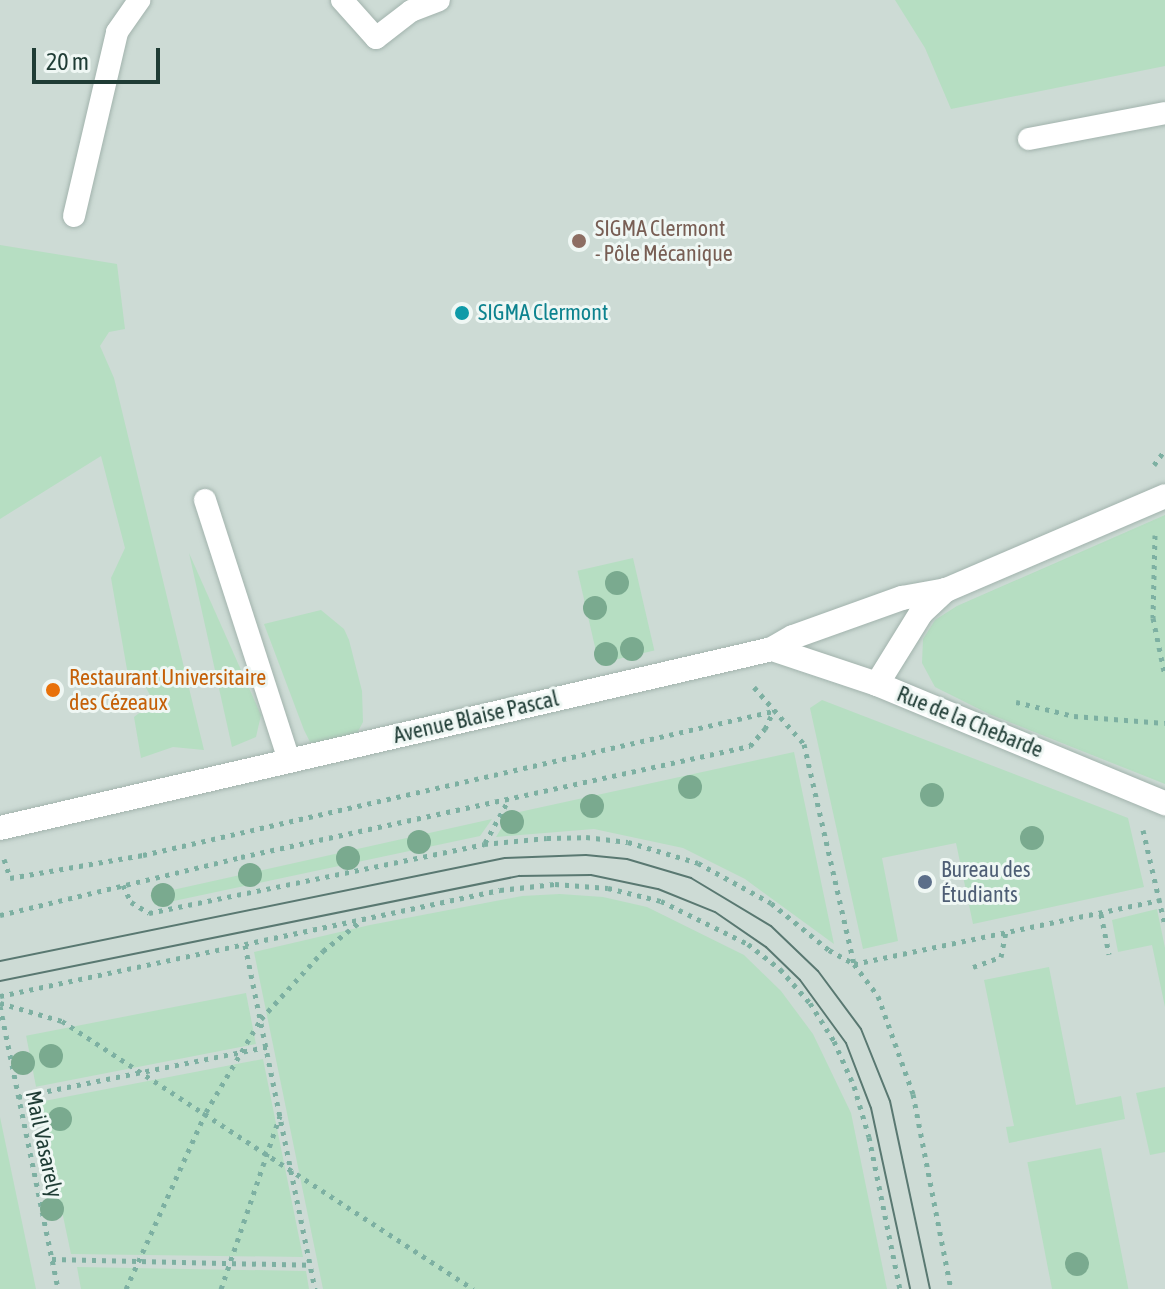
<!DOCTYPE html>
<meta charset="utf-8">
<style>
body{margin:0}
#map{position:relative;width:1165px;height:1289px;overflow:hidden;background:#dfebe6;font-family:"Asap Condensed",sans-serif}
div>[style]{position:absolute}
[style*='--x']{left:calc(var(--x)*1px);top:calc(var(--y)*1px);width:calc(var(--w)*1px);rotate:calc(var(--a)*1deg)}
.built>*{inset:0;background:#cddbd5;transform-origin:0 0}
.green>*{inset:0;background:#b6dec2;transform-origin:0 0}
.path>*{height:5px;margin-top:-2.5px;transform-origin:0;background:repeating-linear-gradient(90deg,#7db0a2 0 4px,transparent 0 10px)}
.roads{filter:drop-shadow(0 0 2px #a2b3ad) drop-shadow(0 0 2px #a2b3ad)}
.service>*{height:22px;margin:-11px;padding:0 11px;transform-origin:11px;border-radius:11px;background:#fff}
.minor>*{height:24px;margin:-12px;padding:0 12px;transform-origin:12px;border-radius:12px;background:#fff}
.tram>*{height:2px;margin:-1px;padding:0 1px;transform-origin:1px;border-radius:1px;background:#597871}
.trees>*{width:24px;height:24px;margin:-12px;border-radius:50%;background:#7aaa8f}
.dots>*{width:22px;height:22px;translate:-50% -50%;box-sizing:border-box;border:4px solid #eff7f4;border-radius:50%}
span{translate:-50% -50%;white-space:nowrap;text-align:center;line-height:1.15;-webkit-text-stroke:6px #eff7f4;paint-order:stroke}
.education-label{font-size:22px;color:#785e54}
.left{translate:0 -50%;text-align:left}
.culture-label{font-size:22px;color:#0d838f}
.food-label{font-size:22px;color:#c56008}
.street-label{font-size:22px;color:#1f3c35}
.service-label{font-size:22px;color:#4e5e75}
.scale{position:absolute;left:32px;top:48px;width:128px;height:36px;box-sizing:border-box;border:4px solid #1f3c35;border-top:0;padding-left:10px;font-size:24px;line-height:28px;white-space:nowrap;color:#1f3c35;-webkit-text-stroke:6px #eff7f4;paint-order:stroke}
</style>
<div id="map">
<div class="built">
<i style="left:0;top:0;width:1165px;height:1289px"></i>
</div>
<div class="green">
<i style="clip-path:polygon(895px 0,1165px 0,1165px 66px,951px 109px,925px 48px)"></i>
<i style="clip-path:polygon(0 245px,117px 264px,125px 329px,109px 332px,100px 346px,114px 378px,204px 750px,173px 747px,141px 758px,134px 717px,151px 704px,150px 695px,145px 686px,129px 681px,111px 578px,125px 548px,101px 456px,0 519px)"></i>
<i style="clip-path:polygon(1165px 515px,1165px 784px,989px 714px,935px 687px,922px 663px,923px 639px,935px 620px,957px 606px)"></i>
<i style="clip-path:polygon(189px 553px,261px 715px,256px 737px,232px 747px)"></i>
<i style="left:633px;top:558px;width:95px;height:57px;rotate:77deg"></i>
<i style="clip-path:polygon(321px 610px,344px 629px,349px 640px,362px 691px,363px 722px,355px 737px,319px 745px,310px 742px,304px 730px,264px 624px)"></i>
<i style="clip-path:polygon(822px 700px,1128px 818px,1144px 887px,973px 924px,956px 843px,882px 858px,898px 941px,863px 949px,810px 708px)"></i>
<i style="clip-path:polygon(794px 752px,834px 944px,745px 879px,683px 848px,594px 829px,496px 837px,510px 814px)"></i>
<i style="clip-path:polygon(492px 819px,480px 836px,155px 905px,150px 895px)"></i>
<i style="clip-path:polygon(560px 894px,603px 897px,647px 907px,744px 955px,781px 991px,813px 1034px,851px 1113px,887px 1289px,323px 1289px,254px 952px,370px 925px,522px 896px)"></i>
<i style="clip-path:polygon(1157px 909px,1165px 948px,1165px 1007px,1152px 945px,1118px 952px,1112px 920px)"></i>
<i style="clip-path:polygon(1049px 967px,1076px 1105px,1121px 1096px,1125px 1119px,1009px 1143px,1006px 1127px,1014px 1126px,984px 980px)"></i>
<i style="left:246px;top:993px;width:52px;height:224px;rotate:79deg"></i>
<i style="clip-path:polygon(263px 1059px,303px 1257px,71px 1254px,39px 1102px)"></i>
<i style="clip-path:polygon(1165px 1087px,1165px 1152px,1150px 1155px,1136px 1093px)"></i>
<i style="clip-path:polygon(0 1117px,36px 1289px,0 1289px)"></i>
<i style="left:1101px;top:1148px;width:144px;height:75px;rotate:79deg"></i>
<i style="clip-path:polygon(77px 1267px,306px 1271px,309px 1289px,81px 1289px)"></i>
</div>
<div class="path">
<i style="--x:1154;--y:465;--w:19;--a:-54"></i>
<i style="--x:1155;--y:535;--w:83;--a:91.4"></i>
<i style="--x:1153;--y:618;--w:59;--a:78.3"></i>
<i style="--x:754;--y:687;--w:76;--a:48.7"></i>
<i style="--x:804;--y:744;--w:226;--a:77.2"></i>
<i style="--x:854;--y:964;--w:318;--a:-11.8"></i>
<i style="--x:1016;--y:702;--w:60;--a:13.6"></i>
<i style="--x:1074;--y:716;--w:91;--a:4.4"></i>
<i style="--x:1143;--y:830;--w:98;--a:77"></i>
<i style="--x:485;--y:843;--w:50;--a:-61.4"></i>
<i style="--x:4;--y:859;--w:20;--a:72"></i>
<i style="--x:10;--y:878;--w:135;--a:-9.8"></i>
<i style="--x:143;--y:855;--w:647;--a:-12.86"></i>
<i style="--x:123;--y:885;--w:19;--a:65"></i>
<i style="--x:131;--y:902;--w:21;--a:31"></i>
<i style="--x:149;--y:913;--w:342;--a:-11.6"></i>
<i style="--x:484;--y:844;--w:63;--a:-5.4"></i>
<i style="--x:547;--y:838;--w:39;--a:-1"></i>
<i style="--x:586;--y:837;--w:42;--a:6.8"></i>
<i style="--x:628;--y:842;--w:73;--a:16.7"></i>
<i style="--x:698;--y:863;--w:83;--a:28.7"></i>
<i style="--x:771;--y:903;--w:75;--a:39"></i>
<i style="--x:829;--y:950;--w:29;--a:29"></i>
<i style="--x:854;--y:964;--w:40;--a:53"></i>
<i style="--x:878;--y:996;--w:104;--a:70.3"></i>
<i style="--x:913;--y:1094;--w:199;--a:79"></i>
<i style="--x:1101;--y:914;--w:41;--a:78.7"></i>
<i style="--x:0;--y:915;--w:248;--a:-13.5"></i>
<i style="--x:241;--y:857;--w:521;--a:-12.3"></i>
<i style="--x:750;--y:746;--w:23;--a:-49"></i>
<i style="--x:765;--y:729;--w:21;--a:-65"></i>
<i style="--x:245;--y:945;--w:351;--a:78.5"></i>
<i style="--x:973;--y:967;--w:30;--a:-20"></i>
<i style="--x:1001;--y:957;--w:25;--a:-79"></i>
<i style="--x:0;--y:996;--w:511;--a:-11.97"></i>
<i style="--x:500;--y:890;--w:55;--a:-6.2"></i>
<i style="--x:555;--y:884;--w:53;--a:4.3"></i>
<i style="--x:608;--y:888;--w:55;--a:13.8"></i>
<i style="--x:661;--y:901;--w:97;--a:26.3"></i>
<i style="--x:748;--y:944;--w:41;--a:38"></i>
<i style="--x:780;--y:969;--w:45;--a:48.6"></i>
<i style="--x:810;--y:1003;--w:45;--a:57.7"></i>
<i style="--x:834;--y:1041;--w:49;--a:66"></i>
<i style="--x:854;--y:1086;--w:53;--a:73.6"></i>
<i style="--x:869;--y:1137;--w:155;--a:78.5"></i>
<i style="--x:0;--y:1003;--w:65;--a:16.2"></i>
<i style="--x:62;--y:1021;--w:491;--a:33.1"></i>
<i style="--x:0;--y:1006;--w:289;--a:78.4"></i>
<i style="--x:18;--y:1097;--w:254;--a:-11.4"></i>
<i style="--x:52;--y:1259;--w:258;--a:1.3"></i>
<i style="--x:126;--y:1289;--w:194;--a:-65.7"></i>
<i style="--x:206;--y:1112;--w:108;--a:-59.4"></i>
<i style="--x:261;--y:1019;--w:92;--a:-47.6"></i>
<i style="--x:323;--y:951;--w:48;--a:-38.3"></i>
<i style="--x:221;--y:1289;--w:183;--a:-71.2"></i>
</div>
<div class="roads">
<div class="service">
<i style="--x:342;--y:0;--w:51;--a:48.2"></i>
<i style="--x:376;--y:38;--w:44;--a:-37.6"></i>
<i style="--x:411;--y:11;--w:30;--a:-21"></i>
<i style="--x:1029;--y:139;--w:138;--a:-10.8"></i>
<i style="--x:74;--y:216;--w:189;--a:-76.8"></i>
<i style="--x:117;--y:32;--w:39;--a:-55"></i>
<i style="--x:205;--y:500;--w:273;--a:72.1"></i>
</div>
<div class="minor">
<i style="--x:772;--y:649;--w:111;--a:18.4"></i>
<i style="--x:877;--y:684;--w:312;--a:22.5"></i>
<i style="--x:877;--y:684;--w:84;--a:-58.2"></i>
<i style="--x:921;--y:613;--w:34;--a:-43"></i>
<i style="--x:0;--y:828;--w:792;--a:-13.05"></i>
<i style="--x:772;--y:649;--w:24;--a:-30"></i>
<i style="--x:793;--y:637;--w:116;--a:-19.7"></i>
<i style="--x:902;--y:598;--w:45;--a:-10.3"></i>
<i style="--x:946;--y:590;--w:238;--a:-23.2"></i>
</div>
</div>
<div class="tram">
<i style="--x:0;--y:961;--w:515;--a:-11.53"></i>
<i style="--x:505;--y:858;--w:81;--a:-2.1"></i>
<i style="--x:586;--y:855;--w:41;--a:5.6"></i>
<i style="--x:627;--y:859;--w:67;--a:16.5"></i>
<i style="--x:691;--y:878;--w:93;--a:31"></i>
<i style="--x:771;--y:926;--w:65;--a:43.8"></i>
<i style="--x:818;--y:971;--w:72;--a:53.4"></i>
<i style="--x:861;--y:1029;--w:78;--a:68.1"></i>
<i style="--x:890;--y:1101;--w:192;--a:78"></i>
<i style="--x:0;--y:981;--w:530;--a:-11.44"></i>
<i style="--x:519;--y:876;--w:72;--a:-0.8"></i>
<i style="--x:591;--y:875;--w:68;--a:11.8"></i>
<i style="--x:658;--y:889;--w:61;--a:22"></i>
<i style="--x:715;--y:912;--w:62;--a:34.5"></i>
<i style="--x:766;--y:947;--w:47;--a:44.1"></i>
<i style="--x:800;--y:980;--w:78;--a:53.9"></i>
<i style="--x:846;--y:1043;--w:70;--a:69"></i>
<i style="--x:871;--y:1108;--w:185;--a:77.8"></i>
</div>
<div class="trees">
<i style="left:617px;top:583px"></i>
<i style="left:595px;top:608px"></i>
<i style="left:632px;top:649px"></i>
<i style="left:606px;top:654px"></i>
<i style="left:690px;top:787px"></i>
<i style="left:932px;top:795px"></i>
<i style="left:592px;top:806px"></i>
<i style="left:512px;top:822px"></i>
<i style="left:1032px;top:838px"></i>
<i style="left:419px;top:842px"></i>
<i style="left:348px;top:858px"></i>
<i style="left:250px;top:875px"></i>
<i style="left:163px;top:895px"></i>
<i style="left:51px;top:1056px"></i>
<i style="left:23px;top:1063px"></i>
<i style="left:60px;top:1119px"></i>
<i style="left:52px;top:1209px"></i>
<i style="left:1077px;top:1264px"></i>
</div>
<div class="dots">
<i style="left:579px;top:241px;background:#8d6e63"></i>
<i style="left:462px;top:313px;background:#0f9aa8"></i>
<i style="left:53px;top:690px;background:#e8710a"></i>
<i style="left:925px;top:882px;background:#5c6f8a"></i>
</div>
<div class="education-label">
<span class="left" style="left:595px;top:241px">SIGMA Clermont<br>- Pôle Mécanique</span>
</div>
<div class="culture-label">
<span class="left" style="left:478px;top:313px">SIGMA Clermont</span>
</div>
<div class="food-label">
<span class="left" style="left:69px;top:690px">Restaurant Universitaire<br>des Cézeaux</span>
</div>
<div class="street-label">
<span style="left:476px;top:717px;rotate:-13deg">Avenue Blaise Pascal</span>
<span style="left:970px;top:722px;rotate:22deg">Rue de la Chebarde</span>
<span style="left:44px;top:1144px;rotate:78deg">Mail Vasarely</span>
</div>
<div class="service-label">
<span class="left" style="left:941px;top:882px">Bureau des<br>Étudiants</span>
</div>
<div class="scale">20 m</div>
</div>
